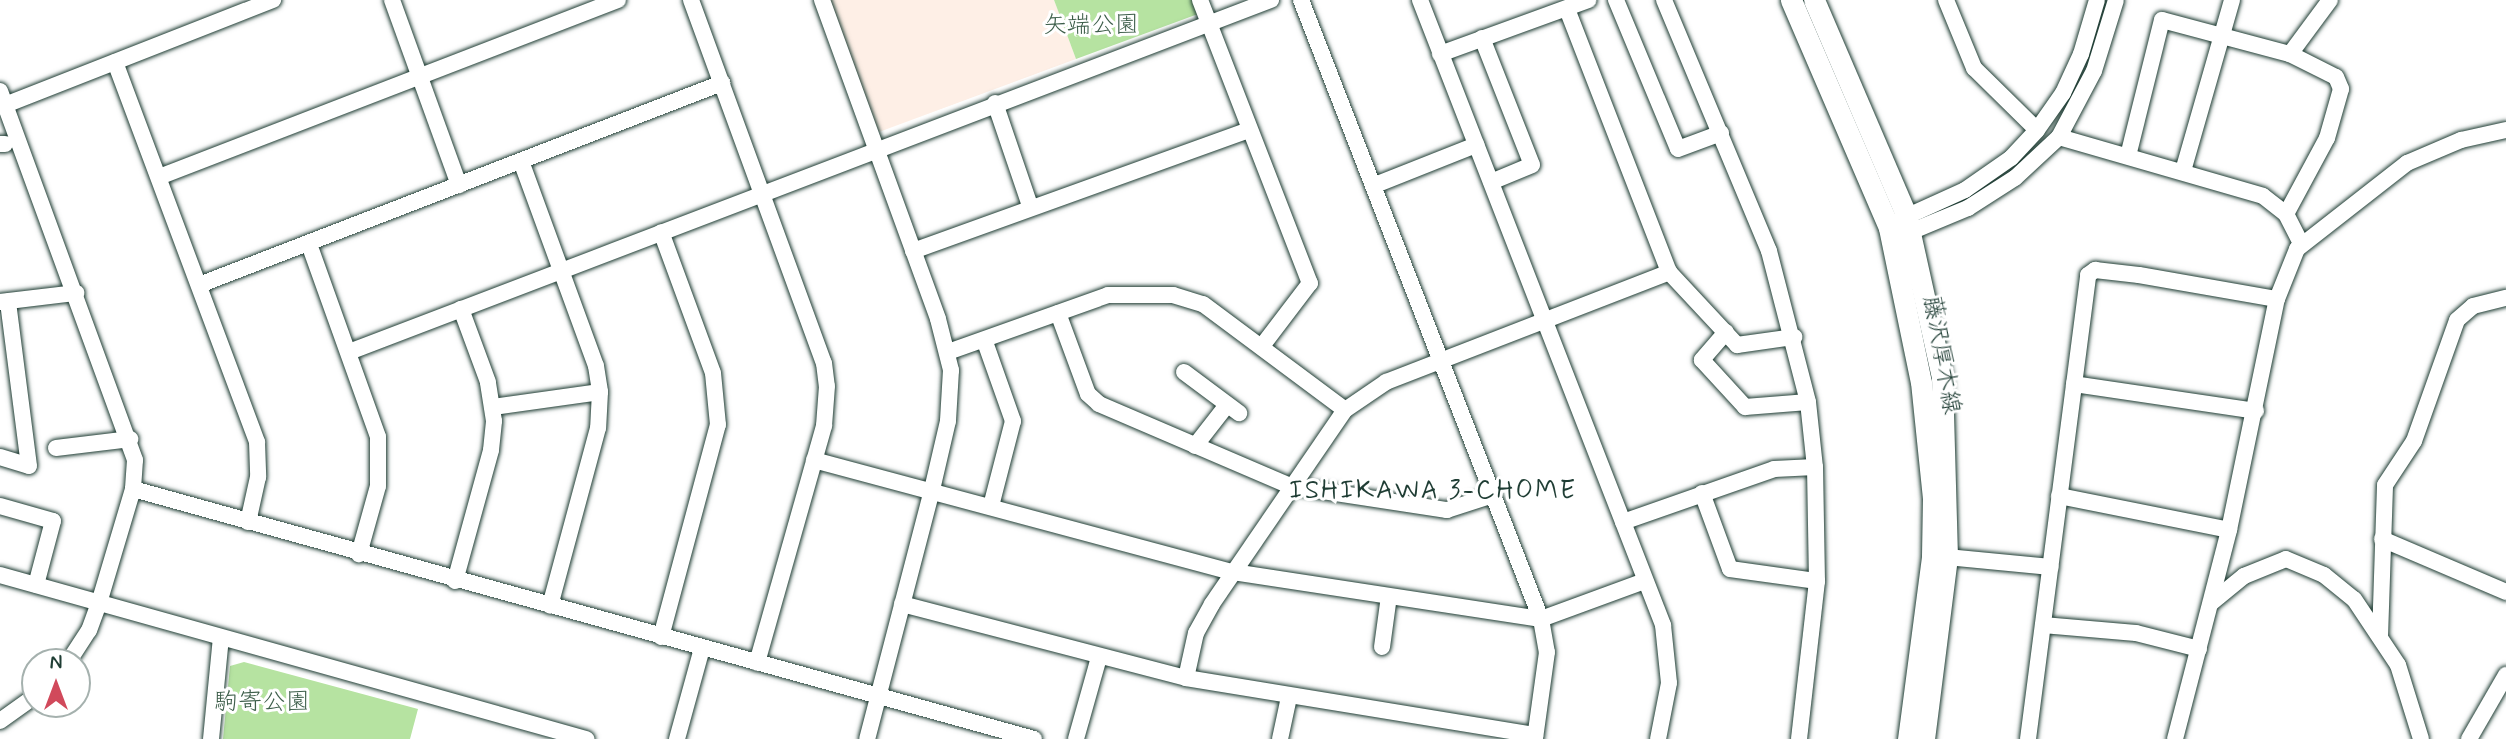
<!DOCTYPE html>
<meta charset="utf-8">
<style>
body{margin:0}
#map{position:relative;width:2506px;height:739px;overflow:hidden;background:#fff;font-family:Mynerve,"Klee One",sans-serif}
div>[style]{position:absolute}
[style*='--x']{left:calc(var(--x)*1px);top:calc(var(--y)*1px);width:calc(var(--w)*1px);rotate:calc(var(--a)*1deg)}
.built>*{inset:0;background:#feefe6}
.green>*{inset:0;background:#b6e3a1}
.roads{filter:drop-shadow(0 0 2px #1f3d34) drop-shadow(0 0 2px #1f3d34)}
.minor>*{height:16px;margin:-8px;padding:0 8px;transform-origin:8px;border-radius:8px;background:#fff}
.major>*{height:21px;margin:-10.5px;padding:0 10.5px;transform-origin:10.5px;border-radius:10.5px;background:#fff}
span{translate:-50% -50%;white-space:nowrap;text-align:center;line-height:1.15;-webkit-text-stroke:6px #fff;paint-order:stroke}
.park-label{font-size:24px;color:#3d5e4a}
.street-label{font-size:24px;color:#1f3d34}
.neighbourhood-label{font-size:26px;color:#1f3d34;letter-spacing:2px}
.north{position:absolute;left:21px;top:648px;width:70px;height:70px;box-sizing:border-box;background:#fff;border:2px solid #a5b1ae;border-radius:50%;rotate:0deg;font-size:19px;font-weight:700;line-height:28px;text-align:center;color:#1f3d34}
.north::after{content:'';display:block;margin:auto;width:24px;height:32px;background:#d1495b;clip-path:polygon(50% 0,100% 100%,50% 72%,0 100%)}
</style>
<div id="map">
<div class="built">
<i style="clip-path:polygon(830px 0,1054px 0,1076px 59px,879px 132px)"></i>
</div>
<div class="green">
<i style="clip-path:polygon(1054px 0,1193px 0,1198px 14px,1076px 59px)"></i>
<i style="clip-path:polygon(244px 662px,418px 709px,410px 739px,223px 739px,230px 666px)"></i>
</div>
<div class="roads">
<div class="minor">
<i style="--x:392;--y:0;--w:197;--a:70.1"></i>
<i style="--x:691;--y:0;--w:387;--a:69.9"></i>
<i style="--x:824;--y:363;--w:23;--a:83"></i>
<i style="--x:827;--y:386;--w:40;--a:94.3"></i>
<i style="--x:824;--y:426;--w:246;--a:105.8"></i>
<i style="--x:822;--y:0;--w:339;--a:70"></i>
<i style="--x:938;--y:319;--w:53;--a:75.7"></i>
<i style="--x:951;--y:370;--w:51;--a:93.4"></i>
<i style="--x:948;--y:421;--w:71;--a:103.1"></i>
<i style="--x:932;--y:490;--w:257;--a:104.6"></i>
<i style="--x:1200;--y:0;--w:304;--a:68.8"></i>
<i style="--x:1310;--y:283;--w:79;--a:127.3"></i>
<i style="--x:1301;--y:0;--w:664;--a:68.81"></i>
<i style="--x:1541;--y:619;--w:34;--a:80"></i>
<i style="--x:1547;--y:652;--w:88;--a:97.9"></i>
<i style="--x:1420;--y:0;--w:671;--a:68.75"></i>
<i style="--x:1663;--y:625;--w:58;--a:84.1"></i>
<i style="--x:1669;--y:683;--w:57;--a:101.1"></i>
<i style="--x:1616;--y:0;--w:161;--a:67.4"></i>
<i style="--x:1678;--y:149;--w:46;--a:-20.4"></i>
<i style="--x:1664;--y:0;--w:272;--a:67.3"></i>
<i style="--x:1769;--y:251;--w:156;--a:75.5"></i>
<i style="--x:1808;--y:402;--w:65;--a:83.9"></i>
<i style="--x:1815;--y:467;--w:114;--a:89"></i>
<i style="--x:1817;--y:581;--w:159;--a:96.5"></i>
<i style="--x:1946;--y:0;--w:74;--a:67.6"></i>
<i style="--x:1974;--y:68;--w:88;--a:44.5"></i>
<i style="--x:1567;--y:9;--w:282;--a:68.8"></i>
<i style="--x:1669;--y:272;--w:100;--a:47"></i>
<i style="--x:1737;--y:345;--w:58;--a:-8"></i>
<i style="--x:1482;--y:38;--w:136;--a:68.5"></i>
<i style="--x:1532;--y:165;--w:44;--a:157.5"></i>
<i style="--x:1440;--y:54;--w:158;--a:-20"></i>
<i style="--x:2290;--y:54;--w:67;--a:-53.5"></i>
<i style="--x:115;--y:62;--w:406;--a:69.5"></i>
<i style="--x:257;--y:442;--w:35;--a:88"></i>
<i style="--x:258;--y:477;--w:46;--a:102.5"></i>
<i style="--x:0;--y:91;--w:393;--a:69.9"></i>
<i style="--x:135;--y:460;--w:29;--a:94"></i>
<i style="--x:133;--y:489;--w:119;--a:106.6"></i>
<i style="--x:99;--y:603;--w:29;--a:110"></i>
<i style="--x:89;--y:630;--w:38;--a:123"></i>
<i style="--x:995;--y:103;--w:109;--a:71.2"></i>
<i style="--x:5;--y:105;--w:288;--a:-21.4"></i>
<i style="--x:2059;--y:137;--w:212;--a:16.1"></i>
<i style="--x:2263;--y:196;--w:29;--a:38"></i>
<i style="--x:2286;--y:214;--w:33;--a:63"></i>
<i style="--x:0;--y:144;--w:5;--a:0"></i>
<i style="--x:2128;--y:156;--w:140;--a:-76"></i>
<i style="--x:2162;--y:20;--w:132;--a:14.9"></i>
<i style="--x:2290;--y:54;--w:51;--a:26.6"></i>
<i style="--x:2336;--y:77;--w:13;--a:67"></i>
<i style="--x:2341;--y:89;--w:51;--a:105.9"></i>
<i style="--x:2327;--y:138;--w:86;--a:118.3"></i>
<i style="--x:521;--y:161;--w:218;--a:69.9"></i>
<i style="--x:596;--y:366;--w:26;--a:81"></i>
<i style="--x:600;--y:392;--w:36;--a:93"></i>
<i style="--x:598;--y:428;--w:184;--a:105.1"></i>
<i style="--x:2183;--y:171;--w:178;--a:-74"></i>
<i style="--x:159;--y:177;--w:492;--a:-21.1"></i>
<i style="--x:1375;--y:185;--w:109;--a:-21.6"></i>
<i style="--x:1899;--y:220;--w:72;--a:-24.4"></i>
<i style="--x:1965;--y:190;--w:56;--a:-34.8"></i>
<i style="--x:2011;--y:158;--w:38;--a:-47"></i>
<i style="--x:2037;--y:130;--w:45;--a:-54.9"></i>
<i style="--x:2063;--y:93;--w:43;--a:-65.2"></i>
<i style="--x:2081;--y:54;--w:56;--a:-73.5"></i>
<i style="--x:1901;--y:230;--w:9;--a:13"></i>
<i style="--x:1910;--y:232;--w:63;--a:-22.5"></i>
<i style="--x:1968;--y:208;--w:56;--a:-32.6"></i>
<i style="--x:2015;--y:178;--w:60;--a:-43"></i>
<i style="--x:2059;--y:137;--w:75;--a:-62.1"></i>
<i style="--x:2094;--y:71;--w:74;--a:-72.8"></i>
<i style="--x:309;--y:244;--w:205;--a:70.3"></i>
<i style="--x:378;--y:437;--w:49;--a:90"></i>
<i style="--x:378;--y:486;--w:71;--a:105.6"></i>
<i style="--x:913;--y:251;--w:357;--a:-19.8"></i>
<i style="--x:199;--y:285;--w:561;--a:-21.12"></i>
<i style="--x:0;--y:302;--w:77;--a:-6.8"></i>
<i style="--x:1058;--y:313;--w:86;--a:69.7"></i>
<i style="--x:1088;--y:394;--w:15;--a:42"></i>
<i style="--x:1099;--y:404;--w:208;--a:23.2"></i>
<i style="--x:1290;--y:486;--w:159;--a:8.7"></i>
<i style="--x:1447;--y:510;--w:48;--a:-18.1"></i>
<i style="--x:1726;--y:332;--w:37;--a:131"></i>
<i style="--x:1702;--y:360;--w:64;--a:47.5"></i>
<i style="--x:1745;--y:407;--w:63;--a:-4.5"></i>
<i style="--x:985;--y:342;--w:84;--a:70.5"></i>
<i style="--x:1013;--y:421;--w:88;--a:104.5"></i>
<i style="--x:349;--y:352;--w:987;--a:-20.9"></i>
<i style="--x:948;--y:352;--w:170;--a:-19.6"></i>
<i style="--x:1108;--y:295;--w:65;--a:0"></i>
<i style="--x:1173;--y:295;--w:31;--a:17"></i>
<i style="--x:1203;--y:304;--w:177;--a:36.7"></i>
<i style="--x:1184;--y:372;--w:69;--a:36.7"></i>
<i style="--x:2074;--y:384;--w:184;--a:8.4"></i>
<i style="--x:493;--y:407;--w:108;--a:-8"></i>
<i style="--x:1195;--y:446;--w:52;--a:-52"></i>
<i style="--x:56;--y:448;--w:75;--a:-6.9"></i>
<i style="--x:0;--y:457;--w:30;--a:17"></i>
<i style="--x:29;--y:466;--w:166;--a:-97.3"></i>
<i style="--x:814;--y:460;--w:434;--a:15"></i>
<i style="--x:1233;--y:572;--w:312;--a:8.7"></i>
<i style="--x:1541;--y:619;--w:111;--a:-20.1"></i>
<i style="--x:133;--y:489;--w:935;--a:15.51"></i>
<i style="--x:1702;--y:493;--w:81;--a:69.8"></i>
<i style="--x:1730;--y:569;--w:88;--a:7.9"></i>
<i style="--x:2059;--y:496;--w:173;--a:11.3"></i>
<i style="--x:0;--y:506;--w:55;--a:15.8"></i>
<i style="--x:53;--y:521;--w:66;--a:104.9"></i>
<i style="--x:1623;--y:522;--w:160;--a:-19.3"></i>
<i style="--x:1774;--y:469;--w:41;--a:-2.8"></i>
<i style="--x:2382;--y:539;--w:135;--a:23.1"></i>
<i style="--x:1947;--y:557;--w:104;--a:5.5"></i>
<i style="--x:0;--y:575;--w:609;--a:15.63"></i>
<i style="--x:455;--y:581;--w:136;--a:-74.6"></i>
<i style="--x:491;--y:450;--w:29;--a:-84"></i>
<i style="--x:494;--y:421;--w:39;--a:-99"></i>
<i style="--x:488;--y:382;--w:78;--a:-110.3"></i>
<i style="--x:2211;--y:603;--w:43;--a:-39.3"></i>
<i style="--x:2244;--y:576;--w:45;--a:-22"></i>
<i style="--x:2286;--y:559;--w:41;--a:22.8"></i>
<i style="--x:2324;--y:575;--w:38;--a:39"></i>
<i style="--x:2354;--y:599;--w:79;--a:56.3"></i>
<i style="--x:2398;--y:665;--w:77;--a:72.7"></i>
<i style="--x:902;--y:604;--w:293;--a:14.6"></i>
<i style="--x:1186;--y:678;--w:354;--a:9.3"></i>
<i style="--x:2043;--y:625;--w:93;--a:4.9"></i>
<i style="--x:2136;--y:633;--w:65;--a:14.3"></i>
<i style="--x:661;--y:637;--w:220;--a:-75"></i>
<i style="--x:718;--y:425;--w:52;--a:-95.5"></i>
<i style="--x:713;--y:373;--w:150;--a:-110.2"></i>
<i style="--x:2380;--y:637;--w:152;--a:-88.1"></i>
<i style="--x:2385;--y:485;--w:53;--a:-56.6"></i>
<i style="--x:2414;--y:441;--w:128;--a:-70.4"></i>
<i style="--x:2457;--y:320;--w:21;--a:-41"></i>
<i style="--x:2473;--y:306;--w:34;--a:-14"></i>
<i style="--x:1382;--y:647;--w:51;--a:-82.2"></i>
<i style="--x:1186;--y:678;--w:46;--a:-77.5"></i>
<i style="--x:1196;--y:633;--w:33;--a:-61"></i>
<i style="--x:1212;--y:604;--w:235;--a:-55.6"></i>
<i style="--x:1345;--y:410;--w:50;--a:-34.3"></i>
<i style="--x:1386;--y:382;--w:304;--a:-21.2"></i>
<i style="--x:0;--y:721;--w:43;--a:-35.5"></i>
<i style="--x:211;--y:739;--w:102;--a:-84.4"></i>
<i style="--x:677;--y:739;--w:94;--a:-74.6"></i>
<i style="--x:1076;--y:739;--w:85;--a:-74.3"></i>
<i style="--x:1280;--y:739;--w:43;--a:-77.9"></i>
<i style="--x:2028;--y:739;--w:468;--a:-82.6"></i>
<i style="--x:2088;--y:275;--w:9;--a:-36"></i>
<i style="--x:2095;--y:270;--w:44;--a:6.5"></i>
<i style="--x:2139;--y:275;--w:140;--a:9.9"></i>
<i style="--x:2175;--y:739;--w:216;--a:-75.5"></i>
<i style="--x:2229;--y:530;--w:236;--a:-78.3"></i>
<i style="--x:2277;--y:299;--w:54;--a:-68.2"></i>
<i style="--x:2297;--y:249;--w:140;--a:-38"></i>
<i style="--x:2407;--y:163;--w:59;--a:-23.1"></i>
<i style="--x:2461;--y:140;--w:46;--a:-12.5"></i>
<i style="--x:2469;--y:739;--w:74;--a:-60"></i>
</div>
<div class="major">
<i style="--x:1791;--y:0;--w:248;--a:66.7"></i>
<i style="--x:1889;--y:228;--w:157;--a:78.3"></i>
<i style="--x:1921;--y:382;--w:117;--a:84.1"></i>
<i style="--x:1933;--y:498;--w:59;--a:91"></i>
<i style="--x:1932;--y:557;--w:184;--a:97.5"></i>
<i style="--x:1814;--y:0;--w:234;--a:66.8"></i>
<i style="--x:1906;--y:215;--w:167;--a:77.5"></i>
<i style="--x:1942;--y:378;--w:179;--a:88.4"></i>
<i style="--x:1947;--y:557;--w:183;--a:97.2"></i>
</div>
</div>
<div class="park-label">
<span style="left:1091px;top:26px">矢端公園</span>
<span style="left:262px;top:703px">駒寄公園</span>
</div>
<div class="street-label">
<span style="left:1941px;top:355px;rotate:80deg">藤沢厚木線</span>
</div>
<div class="neighbourhood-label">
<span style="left:1433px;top:492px">ISHIKAWA 3-CHOME</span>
</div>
<div class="north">N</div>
</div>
